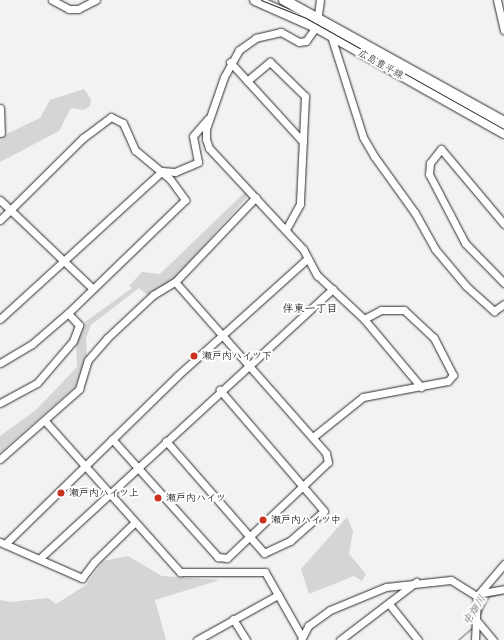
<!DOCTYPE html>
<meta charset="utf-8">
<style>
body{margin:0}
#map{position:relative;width:504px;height:640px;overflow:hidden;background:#f2f2f2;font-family:Delius,"Klee One",sans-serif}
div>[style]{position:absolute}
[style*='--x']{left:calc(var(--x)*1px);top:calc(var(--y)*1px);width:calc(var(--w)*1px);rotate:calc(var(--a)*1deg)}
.green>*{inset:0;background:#d5d5d5}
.stream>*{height:2px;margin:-1px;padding:0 1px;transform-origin:1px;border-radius:1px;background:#ababab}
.roads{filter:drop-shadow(0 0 1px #2b2b2b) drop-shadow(0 0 1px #2b2b2b)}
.minor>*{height:7px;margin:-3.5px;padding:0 3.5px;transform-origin:3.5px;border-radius:3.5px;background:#fff}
.primary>*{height:10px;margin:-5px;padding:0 5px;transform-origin:5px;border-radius:5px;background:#fff}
.tram>*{height:1px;margin:-0.5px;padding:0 0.5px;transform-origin:0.5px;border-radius:0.5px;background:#2b2b2b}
.dots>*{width:11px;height:11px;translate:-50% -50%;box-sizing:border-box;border:2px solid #fff;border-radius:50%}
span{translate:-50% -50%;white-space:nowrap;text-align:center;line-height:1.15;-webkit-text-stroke:4px #fff;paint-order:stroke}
.street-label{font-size:10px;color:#2b2b2b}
.poi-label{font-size:10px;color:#2b2b2b;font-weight:700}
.left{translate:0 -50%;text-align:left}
.neighbourhood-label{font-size:11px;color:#2b2b2b;font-weight:700}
.water-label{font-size:11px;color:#585858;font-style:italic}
</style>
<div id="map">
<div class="green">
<i style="clip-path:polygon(84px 89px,91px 99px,90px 106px,84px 110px,71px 108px,59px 131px,0 162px,0 137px,40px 118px,50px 100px)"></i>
<i style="clip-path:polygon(245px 192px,248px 196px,168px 286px,147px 295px,139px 288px,91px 325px,86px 338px,87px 357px,75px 387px,0 453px,0 436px,36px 410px,77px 367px,76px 342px,85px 322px,132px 288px,129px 286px,142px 272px,160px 274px)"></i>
<i style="clip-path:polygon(347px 517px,353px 531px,349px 554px,366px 574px,362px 581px,354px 576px,309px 594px,301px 569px)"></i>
<i style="clip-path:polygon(128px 556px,162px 576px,220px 580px,155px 600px,166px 640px,0 640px,0 600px,10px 602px,48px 598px,56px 604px,86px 585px,103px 561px)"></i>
</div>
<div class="stream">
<i style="--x:479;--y:617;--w:22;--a:-63"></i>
<i style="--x:489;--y:597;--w:16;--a:-15"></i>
<i style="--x:459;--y:640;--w:18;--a:-41"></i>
</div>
<div class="roads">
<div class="minor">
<i style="--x:52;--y:0;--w:19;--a:28"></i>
<i style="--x:69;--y:9;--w:9;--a:0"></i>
<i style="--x:78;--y:9;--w:20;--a:-27"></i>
<i style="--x:320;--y:0;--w:27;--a:98"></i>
<i style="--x:316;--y:27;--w:17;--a:126"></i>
<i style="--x:306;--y:41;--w:7;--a:172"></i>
<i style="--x:299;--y:42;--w:21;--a:-151"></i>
<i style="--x:281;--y:32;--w:26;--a:167"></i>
<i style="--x:256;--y:38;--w:21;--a:145"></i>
<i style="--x:239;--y:50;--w:31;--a:119"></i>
<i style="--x:224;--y:77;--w:55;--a:109.1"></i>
<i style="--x:206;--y:129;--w:10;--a:90"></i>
<i style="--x:206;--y:139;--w:9;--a:72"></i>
<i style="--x:209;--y:148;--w:138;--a:47.1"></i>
<i style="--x:303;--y:249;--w:30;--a:62"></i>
<i style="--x:317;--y:275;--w:64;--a:43.1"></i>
<i style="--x:364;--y:319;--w:89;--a:50"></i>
<i style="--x:497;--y:0;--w:31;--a:77"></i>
<i style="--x:331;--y:36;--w:106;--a:72.4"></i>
<i style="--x:363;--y:137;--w:22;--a:60"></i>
<i style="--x:374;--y:156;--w:70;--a:54.3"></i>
<i style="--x:415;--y:213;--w:41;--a:60.9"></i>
<i style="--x:435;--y:249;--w:48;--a:50"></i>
<i style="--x:466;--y:286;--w:38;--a:42"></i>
<i style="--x:494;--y:311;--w:12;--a:-35"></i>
<i style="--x:230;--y:62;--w:108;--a:47.6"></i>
<i style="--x:247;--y:81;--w:30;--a:-40"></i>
<i style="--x:270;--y:62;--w:49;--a:44.2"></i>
<i style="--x:305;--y:96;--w:108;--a:92.7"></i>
<i style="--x:300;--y:204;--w:29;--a:119"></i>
<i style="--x:0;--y:108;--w:25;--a:88"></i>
<i style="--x:0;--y:200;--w:127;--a:43.7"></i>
<i style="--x:0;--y:220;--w:117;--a:-44.7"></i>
<i style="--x:83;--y:138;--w:35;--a:-37"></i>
<i style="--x:111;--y:117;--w:13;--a:27"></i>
<i style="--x:123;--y:123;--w:30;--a:66"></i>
<i style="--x:135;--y:150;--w:45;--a:39.6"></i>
<i style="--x:170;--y:179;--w:26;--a:54"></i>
<i style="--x:185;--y:200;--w:163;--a:136"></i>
<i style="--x:68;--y:313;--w:48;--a:139.3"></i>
<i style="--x:32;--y:344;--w:37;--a:149"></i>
<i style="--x:504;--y:224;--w:98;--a:-130"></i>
<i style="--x:441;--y:149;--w:18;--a:128"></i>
<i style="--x:430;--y:163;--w:11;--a:95"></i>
<i style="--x:429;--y:174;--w:78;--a:62.4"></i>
<i style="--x:465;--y:243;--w:56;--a:45.7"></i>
<i style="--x:0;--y:319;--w:219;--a:-42.4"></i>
<i style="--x:162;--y:171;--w:13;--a:4"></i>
<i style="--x:175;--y:172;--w:25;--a:-23"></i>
<i style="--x:198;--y:162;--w:26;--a:-101"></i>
<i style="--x:193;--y:136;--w:23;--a:-49"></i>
<i style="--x:0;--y:403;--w:42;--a:-28.4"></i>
<i style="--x:37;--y:383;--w:55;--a:-49.4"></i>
<i style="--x:73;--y:341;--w:17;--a:-69"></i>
<i style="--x:79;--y:325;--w:16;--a:-133"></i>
<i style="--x:45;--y:421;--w:203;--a:48.2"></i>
<i style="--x:180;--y:572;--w:85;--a:0"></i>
<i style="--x:265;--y:572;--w:75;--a:60.4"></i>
<i style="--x:313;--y:437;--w:64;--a:-38.7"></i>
<i style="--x:363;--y:397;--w:86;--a:-10.7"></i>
<i style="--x:448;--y:381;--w:8;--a:-50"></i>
<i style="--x:453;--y:375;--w:42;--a:-117.2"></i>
<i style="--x:434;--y:338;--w:41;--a:-137"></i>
<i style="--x:404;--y:310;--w:23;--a:180"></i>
<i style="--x:381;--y:310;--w:19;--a:152"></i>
<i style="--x:112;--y:439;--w:159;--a:48.1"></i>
<i style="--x:218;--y:557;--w:9;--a:6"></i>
<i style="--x:227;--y:558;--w:139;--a:-43.5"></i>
<i style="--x:328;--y:462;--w:9;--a:-103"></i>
<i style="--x:326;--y:453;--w:228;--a:-131.4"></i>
<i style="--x:166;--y:441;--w:149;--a:48.8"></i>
<i style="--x:264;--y:553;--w:29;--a:-25"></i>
<i style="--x:290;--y:541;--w:45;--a:-41.4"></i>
<i style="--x:324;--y:511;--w:160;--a:-130.7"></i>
<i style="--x:0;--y:459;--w:106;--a:-41.5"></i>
<i style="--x:79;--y:389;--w:30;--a:-73"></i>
<i style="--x:88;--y:360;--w:29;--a:-49"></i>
<i style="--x:107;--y:338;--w:63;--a:-43.1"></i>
<i style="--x:153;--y:295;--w:26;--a:-31"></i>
<i style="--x:175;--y:282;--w:117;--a:-46.4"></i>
<i style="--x:0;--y:542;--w:90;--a:23.7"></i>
<i style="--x:82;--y:578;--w:20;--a:-53"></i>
<i style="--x:94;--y:562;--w:57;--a:-44.3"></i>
<i style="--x:5;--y:544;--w:240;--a:-44.3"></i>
<i style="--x:177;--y:376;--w:175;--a:-42"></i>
<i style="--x:39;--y:559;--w:399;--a:-42.6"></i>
<i style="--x:482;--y:593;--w:22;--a:-10"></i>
<i style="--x:390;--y:605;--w:45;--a:51.3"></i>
<i style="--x:233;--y:619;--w:25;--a:58"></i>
<i style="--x:477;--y:621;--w:25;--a:50"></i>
<i style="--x:197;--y:640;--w:93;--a:-29.1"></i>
<i style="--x:301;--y:640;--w:16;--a:-63"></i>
<i style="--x:308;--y:626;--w:27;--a:-36"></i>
<i style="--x:330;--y:610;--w:61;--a:-22.3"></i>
<i style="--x:386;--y:587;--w:65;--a:-6.1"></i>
<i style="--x:451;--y:580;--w:31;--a:32"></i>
<i style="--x:340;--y:640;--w:96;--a:-37.3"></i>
<i style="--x:475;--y:640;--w:44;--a:-87.4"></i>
<i style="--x:477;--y:596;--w:42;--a:-49.8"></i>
</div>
<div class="primary">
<i style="--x:255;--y:0;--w:67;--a:23.9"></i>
<i style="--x:316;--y:27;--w:216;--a:29.4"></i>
<i style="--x:284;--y:0;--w:252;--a:29"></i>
</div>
</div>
<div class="tram">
<i style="--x:261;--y:0;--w:48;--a:21.8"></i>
<i style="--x:306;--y:18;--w:227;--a:29.3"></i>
</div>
<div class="dots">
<i style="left:194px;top:356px;background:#c8321e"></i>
<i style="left:61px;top:493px;background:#c8321e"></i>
<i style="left:158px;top:498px;background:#c8321e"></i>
<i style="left:263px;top:520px;background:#c8321e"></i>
</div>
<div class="street-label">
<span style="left:381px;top:64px;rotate:29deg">広島豊平線</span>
</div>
<div class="poi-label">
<span class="left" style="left:202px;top:356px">瀬戸内ハイツ下</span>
<span class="left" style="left:69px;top:493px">瀬戸内ハイツ上</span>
<span class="left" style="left:166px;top:498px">瀬戸内ハイツ</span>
<span class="left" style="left:271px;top:520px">瀬戸内ハイツ中</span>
</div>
<div class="neighbourhood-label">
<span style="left:310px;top:308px">伴東一丁目</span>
</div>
<div class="water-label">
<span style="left:474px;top:610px;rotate:-58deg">中畑川</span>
</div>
</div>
